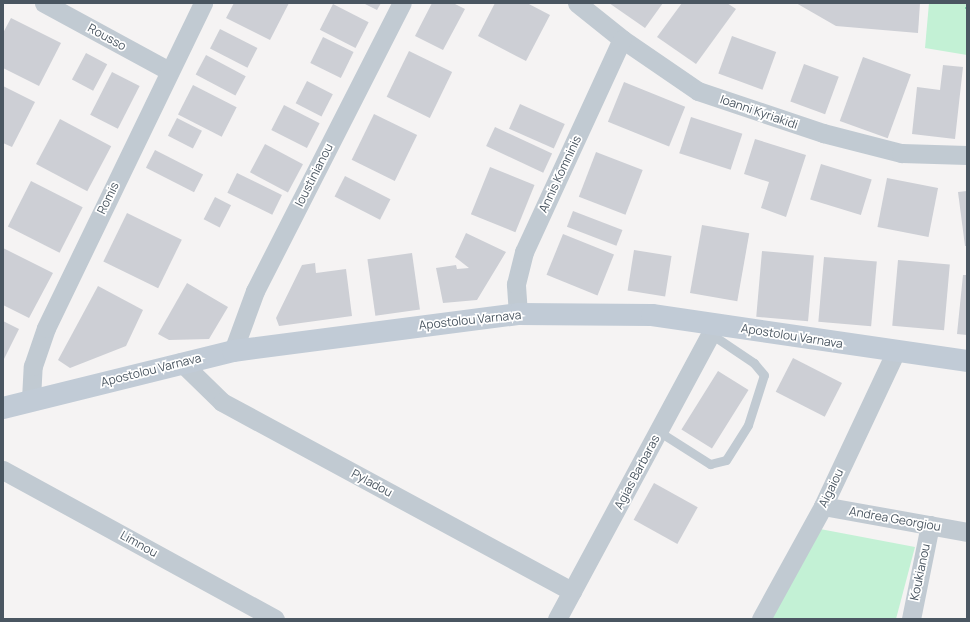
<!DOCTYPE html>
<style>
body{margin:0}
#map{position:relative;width:970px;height:622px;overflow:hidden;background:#f5f3f3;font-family:Manrope,sans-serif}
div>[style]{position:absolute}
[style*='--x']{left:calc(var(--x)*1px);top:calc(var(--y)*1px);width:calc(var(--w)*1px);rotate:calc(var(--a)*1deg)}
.green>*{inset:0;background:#c3f1d5}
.building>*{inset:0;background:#cdcfd5;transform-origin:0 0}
.path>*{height:2.5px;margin-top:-1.25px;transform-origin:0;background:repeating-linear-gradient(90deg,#7ad0a6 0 3px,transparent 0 5px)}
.service>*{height:9px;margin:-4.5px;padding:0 4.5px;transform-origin:4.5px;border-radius:4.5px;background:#c1cad2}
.minor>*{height:19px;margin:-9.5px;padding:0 9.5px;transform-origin:9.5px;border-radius:9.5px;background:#c1cad2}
.secondary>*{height:22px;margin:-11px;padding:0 11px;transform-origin:11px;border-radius:11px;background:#c1cbd6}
span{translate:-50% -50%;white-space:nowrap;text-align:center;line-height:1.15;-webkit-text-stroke:3.5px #fff;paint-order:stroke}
.street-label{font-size:12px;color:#4a5661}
.frame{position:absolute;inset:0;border:4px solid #4a5661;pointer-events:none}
</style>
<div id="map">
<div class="green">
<i style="clip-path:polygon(929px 3px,967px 3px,967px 55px,925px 48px)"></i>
<i style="clip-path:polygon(820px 529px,915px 547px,896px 619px,767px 619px)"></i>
</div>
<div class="building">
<i style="clip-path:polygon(234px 3px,289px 3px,270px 40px,226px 18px)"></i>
<i style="clip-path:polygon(363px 3px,381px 3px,377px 10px)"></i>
<i style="clip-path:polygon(432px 3px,453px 3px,465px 9px,443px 50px,415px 36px)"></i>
<i style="clip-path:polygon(495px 3px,527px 3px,550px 15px,526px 61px,478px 36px)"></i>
<i style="clip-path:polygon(609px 3px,663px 3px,645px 28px)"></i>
<i style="clip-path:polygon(682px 3px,727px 3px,736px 9px,696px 64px,657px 37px)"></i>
<i style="clip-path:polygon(796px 3px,920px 3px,918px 33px,836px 26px)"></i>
<i style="left:333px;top:4px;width:40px;height:29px;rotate:27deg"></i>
<i style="clip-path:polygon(11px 18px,61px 43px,39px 86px,3px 68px,3px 33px)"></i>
<i style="left:220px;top:29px;width:42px;height:22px;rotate:27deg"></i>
<i style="left:732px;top:36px;width:47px;height:40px;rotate:20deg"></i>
<i style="left:323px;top:37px;width:34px;height:29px;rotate:26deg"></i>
<i style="left:409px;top:51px;width:48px;height:51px;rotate:26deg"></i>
<i style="left:86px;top:53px;width:24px;height:30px;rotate:28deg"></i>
<i style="left:206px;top:55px;width:45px;height:22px;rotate:28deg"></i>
<i style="left:863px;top:57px;width:51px;height:68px;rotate:20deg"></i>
<i style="left:804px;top:64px;width:37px;height:40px;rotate:20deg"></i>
<i style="clip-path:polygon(943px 65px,963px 67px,955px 139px,912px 134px,917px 87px,940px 90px)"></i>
<i style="left:112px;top:72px;width:31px;height:48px;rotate:27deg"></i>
<i style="left:307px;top:81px;width:29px;height:25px;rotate:27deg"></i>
<i style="left:624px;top:82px;width:66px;height:43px;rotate:22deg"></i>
<i style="left:193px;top:85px;width:49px;height:33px;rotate:27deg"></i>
<i style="clip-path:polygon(3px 86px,35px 102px,12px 147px,3px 143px)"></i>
<i style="left:520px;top:104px;width:49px;height:27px;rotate:24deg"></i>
<i style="left:284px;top:105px;width:40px;height:28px;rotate:27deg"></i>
<i style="left:374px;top:114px;width:48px;height:51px;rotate:26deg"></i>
<i style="left:691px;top:117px;width:54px;height:38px;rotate:18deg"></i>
<i style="left:177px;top:118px;width:28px;height:20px;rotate:27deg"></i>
<i style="left:60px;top:119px;width:58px;height:51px;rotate:28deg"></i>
<i style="left:495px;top:127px;width:63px;height:21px;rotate:25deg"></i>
<i style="clip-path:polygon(755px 139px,806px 155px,786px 217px,761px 208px,769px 182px,744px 174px)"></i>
<i style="left:265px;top:144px;width:43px;height:32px;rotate:28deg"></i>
<i style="left:155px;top:150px;width:54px;height:20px;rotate:27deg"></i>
<i style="left:596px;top:152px;width:50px;height:48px;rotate:21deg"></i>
<i style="left:821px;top:164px;width:53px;height:37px;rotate:17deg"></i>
<i style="left:490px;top:167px;width:48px;height:51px;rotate:22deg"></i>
<i style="left:237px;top:173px;width:50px;height:22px;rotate:26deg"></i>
<i style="left:345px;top:176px;width:51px;height:23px;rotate:27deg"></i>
<i style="left:887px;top:178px;width:52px;height:50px;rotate:11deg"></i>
<i style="left:31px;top:181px;width:58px;height:51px;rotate:27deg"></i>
<i style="clip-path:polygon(967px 191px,967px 246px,965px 246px,958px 192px)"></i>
<i style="left:215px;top:197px;width:18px;height:25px;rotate:27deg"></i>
<i style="left:573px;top:211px;width:53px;height:17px;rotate:21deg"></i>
<i style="left:127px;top:213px;width:61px;height:54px;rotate:26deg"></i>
<i style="left:702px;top:225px;width:48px;height:69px;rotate:10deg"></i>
<i style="clip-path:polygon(466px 233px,506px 252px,477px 300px,443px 303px,436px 268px,456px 265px,457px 269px,469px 268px,455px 257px)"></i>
<i style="left:563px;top:234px;width:55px;height:44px;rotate:22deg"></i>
<i style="clip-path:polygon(3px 248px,53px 273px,29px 318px,3px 305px)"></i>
<i style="left:634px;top:250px;width:38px;height:41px;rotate:9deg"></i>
<i style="left:762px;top:251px;width:52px;height:66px;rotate:5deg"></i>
<i style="left:412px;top:253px;width:57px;height:45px;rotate:82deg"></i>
<i style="left:824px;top:257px;width:53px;height:65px;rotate:5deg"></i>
<i style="left:898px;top:260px;width:52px;height:66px;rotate:5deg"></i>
<i style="clip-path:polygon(315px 263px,316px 273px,346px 269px,352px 316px,279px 326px,276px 318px,302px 265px)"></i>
<i style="clip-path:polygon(963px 275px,967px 275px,967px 335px,957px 334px)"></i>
<i style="clip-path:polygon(187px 283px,228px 307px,209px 339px,169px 340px,158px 334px)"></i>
<i style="clip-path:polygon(98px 286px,143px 310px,126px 346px,70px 368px,58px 360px)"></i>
<i style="clip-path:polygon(3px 321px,19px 329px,3px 361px)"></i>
<i style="left:793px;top:358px;width:55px;height:38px;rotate:27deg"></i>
<i style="left:718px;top:371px;width:36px;height:69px;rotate:32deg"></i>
<i style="left:654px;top:483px;width:50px;height:42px;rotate:29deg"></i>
</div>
<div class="path">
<i style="--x:965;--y:8;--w:2;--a:0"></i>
</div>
<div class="service">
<i style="--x:658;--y:431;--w:62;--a:32.4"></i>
<i style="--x:710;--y:464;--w:16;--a:-14"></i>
<i style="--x:726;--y:460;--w:41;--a:-57.8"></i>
<i style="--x:748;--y:425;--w:52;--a:-72.3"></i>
<i style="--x:764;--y:375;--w:16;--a:-130"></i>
<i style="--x:754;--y:363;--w:52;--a:-146"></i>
</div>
<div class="minor">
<i style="--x:44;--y:3;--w:142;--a:28.5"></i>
<i style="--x:577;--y:3;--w:58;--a:38.7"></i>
<i style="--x:622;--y:39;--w:92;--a:34.4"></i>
<i style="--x:698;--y:91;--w:132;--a:18.6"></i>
<i style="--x:823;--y:133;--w:81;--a:14.4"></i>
<i style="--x:901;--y:153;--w:66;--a:1.7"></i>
<i style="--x:518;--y:314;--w:30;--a:-94"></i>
<i style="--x:516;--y:284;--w:33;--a:-76"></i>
<i style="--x:524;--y:252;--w:234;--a:-65.3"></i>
<i style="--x:233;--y:351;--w:64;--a:-69.9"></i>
<i style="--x:255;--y:291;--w:323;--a:-63"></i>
<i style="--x:181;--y:362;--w:57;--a:44.3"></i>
<i style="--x:222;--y:402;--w:398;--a:28.4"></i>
<i style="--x:31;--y:399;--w:33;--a:-87"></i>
<i style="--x:33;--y:366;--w:40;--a:-71.1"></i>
<i style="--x:46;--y:328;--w:361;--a:-64.2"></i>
<i style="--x:3;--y:470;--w:310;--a:28.7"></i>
<i style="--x:823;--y:506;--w:146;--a:10.2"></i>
<i style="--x:557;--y:619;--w:335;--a:-61.7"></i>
<i style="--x:761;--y:619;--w:129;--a:-61.2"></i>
<i style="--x:823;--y:506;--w:169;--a:-64.8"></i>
<i style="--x:911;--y:619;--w:96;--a:-78.6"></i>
</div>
<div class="secondary">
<i style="--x:3;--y:408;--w:237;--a:-13.9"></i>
<i style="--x:233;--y:351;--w:287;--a:-7.4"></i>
<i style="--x:518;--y:314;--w:134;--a:0.4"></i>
<i style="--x:652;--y:315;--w:318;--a:8.3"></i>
</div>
<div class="street-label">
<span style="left:107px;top:37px;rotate:29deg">Rousso</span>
<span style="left:759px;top:112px;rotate:19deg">Ioanni Kyriakidi</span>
<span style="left:560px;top:174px;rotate:-65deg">Annis Komninis</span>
<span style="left:314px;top:175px;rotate:-63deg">Ioustinianou</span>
<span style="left:108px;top:198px;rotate:-64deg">Romis</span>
<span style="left:470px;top:320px;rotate:-6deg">Apostolou Varnava</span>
<span style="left:792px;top:336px;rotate:9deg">Apostolou Varnava</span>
<span style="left:151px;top:370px;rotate:-14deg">Apostolou Varnava</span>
<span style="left:637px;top:472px;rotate:-62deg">Agias Barbaras</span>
<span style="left:372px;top:483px;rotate:28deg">Pyladou</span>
<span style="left:831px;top:488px;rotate:-64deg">Aigaiou</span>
<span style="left:895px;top:519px;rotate:10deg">Andrea Georgiou</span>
<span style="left:139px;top:544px;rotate:29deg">Limnou</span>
<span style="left:920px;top:572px;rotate:-78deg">Koukianou</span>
</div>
<div class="frame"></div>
</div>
